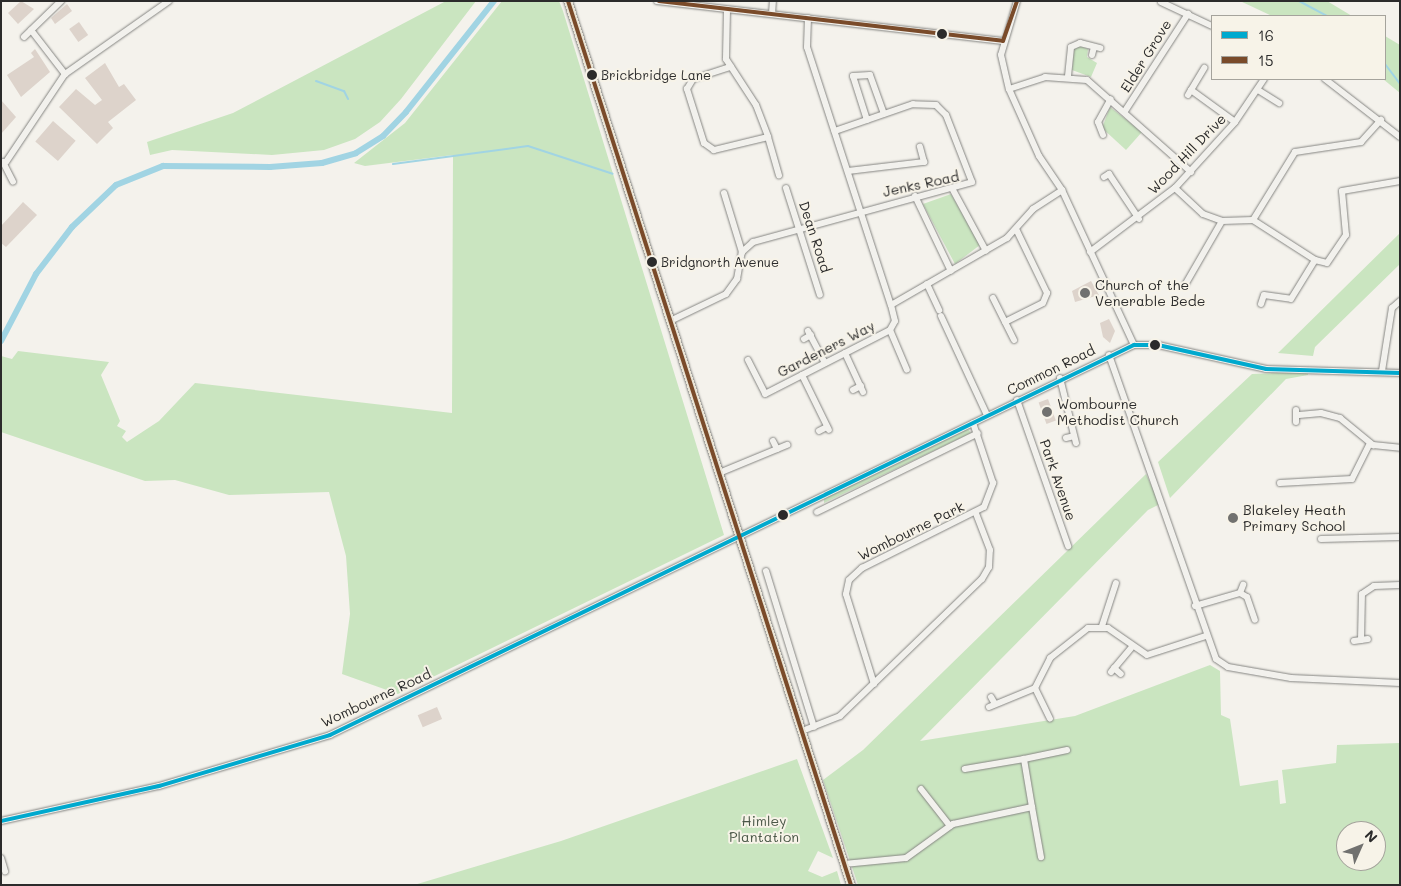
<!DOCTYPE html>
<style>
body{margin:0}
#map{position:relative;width:1401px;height:886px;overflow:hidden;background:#f4f2ec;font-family:Mali,sans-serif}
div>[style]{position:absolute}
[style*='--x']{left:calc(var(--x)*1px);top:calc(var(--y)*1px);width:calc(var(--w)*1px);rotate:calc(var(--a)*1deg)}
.green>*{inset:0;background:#cae5c0}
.stream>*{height:2px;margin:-1px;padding:0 1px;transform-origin:1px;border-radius:1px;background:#a1d4e3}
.canal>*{height:6px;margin:-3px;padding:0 3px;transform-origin:3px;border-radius:3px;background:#a1d4e3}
.building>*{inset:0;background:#ddd3cb;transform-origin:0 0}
.roads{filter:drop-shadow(0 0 1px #858582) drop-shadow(0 0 1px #858582)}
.minor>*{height:6px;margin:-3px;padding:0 3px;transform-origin:3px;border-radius:3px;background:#f2f1ed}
.major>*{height:8px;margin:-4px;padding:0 4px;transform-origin:4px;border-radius:4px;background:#e9e4d6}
.bus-1>*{height:4px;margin:-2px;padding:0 2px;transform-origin:2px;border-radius:2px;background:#00a9ce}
.bus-2>*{height:4px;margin:-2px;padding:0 2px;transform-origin:2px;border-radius:2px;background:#7a4b2a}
.dots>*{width:14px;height:14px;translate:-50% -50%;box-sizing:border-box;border:2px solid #f7f3e8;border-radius:50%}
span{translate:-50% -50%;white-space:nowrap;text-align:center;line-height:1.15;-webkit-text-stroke:4px #f7f3e8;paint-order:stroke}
.bus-label{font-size:13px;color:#2b2b2b}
.left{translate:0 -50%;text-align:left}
.street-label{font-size:14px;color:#2b2b2b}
.poi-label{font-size:14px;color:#2b2b2b}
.park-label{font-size:14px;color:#4a5747}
.frame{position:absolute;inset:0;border:2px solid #2b2b2b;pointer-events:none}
.legend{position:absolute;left:1211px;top:15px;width:175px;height:65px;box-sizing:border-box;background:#f7f3e8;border:1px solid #a5a39c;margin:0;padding:6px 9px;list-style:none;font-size:15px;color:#2b2b2b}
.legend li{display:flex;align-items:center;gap:10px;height:25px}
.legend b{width:25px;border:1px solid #a5a39c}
.north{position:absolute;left:1336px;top:821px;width:50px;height:50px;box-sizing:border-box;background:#f7f3e8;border:1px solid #a5a39c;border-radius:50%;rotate:46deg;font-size:14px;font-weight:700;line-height:20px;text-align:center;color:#2b2b2b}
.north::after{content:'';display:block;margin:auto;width:18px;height:22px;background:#71716f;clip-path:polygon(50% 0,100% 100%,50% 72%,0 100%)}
</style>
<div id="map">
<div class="green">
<i style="clip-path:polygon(446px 1px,476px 1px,401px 99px,380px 122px,355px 139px,324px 150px,272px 155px,172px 150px,150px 155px,147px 142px,233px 113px)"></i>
<i style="clip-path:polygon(502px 1px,559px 1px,563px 11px,724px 535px,398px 694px,342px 674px,350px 614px,346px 556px,329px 492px,229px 495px,175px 480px,145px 481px,1px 432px,1px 356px,12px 359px,18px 351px,109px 362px,101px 375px,120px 421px,117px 426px,126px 431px,122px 437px,127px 442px,159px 421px,195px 383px,452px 413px,453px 155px,365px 166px,354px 163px,405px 123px)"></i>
<i style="clip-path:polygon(1240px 1px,1327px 1px,1352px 16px,1272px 16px)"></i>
<i style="clip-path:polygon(1385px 36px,1400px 45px,1400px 93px,1383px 79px)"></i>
<i style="clip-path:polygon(1080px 46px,1088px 49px,1087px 57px,1097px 63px,1091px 77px,1072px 70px,1074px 49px)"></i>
<i style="clip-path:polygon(1110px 107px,1142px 132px,1126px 150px,1102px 128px)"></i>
<i style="clip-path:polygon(951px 194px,980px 245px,955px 264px,923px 204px)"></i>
<i style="clip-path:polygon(1400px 233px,1400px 264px,1315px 347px,1313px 356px,1278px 353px)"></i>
<i style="clip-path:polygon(1308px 372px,1308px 375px,1286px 379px,1170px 498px,1158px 462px,1252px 374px)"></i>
<i style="clip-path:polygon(968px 429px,971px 433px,824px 503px,824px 499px)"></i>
<i style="clip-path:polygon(evenodd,1146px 474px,1160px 504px,1148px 510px,920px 741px,1075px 716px,1210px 665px,1220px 671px,1221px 715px,1230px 719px,1240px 786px,1278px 780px,1280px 804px,1286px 803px,1282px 770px,1336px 763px,1337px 745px,1400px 743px,1400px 885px,858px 885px,823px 780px,863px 750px,1146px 474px,1346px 831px,1376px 831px,1376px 861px,1346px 861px,1346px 831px)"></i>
<i style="clip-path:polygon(797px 759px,833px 858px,818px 851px,808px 871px,822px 877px,837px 871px,841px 885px,414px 885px,561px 841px)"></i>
</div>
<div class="stream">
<i style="--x:1299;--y:1;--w:32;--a:28"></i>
<i style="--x:1385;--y:64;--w:25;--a:53"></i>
<i style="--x:316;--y:81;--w:30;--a:20"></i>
<i style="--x:344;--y:91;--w:9;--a:63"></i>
<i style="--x:393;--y:164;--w:136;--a:-7.6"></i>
<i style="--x:528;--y:146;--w:89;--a:18.2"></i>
</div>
<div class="canal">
<i style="--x:1;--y:341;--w:76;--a:-62.4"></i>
<i style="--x:36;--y:274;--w:59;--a:-52.5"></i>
<i style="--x:72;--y:227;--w:61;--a:-43.7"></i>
<i style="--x:116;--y:185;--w:51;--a:-22"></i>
<i style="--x:163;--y:166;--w:107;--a:0.5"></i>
<i style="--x:270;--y:167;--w:52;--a:-4.4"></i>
<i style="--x:322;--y:163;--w:35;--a:-16"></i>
<i style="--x:356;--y:153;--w:32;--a:-32"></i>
<i style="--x:383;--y:136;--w:33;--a:-46"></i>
<i style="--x:406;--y:112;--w:142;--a:-51.6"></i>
</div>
<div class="building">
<i style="clip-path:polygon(21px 1px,34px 9px,18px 24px,8px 13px)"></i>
<i style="clip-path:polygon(67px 4px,72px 11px,55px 24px,51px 18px)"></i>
<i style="left:79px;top:22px;width:16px;height:12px;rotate:55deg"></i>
<i style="clip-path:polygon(35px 49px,50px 72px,21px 97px,7px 75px,34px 57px,31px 53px)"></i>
<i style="clip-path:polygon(105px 63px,119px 87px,124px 84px,136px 100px,108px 122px,113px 128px,97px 144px,59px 107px,76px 89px,95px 105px,102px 100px,85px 78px)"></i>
<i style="clip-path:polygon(1px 100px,16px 117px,1px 134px)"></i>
<i style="left:53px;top:121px;width:30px;height:27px;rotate:41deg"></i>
<i style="clip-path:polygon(23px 202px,37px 215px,6px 247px,1px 243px,1px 226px)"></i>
<i style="clip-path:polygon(1091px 281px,1099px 295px,1075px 302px,1072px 291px)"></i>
<i style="clip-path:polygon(1109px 319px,1115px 331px,1110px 343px,1103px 337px,1100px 323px)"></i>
<i style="left:1048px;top:399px;width:23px;height:10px;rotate:70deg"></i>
<i style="left:437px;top:707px;width:13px;height:21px;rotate:67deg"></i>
</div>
<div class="roads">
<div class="minor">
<i style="--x:657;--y:1;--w:348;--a:6.6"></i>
<i style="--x:1017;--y:1;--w:56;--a:106.5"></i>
<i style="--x:1001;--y:55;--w:35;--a:77"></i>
<i style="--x:1009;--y:89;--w:73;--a:65.9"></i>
<i style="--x:1039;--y:156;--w:41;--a:55.9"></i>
<i style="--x:1062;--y:190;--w:171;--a:65.1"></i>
<i style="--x:1161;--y:2;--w:56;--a:25.2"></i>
<i style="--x:727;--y:10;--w:49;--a:91.2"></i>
<i style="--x:726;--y:59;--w:55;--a:56.9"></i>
<i style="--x:756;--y:105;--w:34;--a:69"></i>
<i style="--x:768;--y:137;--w:56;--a:166.5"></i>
<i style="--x:714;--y:150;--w:12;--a:-145"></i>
<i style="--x:704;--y:143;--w:57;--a:-107.5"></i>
<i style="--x:687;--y:89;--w:12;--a:-59"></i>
<i style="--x:693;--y:79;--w:40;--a:-18"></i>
<i style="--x:772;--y:14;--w:13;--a:-86"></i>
<i style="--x:808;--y:18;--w:29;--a:92"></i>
<i style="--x:807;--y:47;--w:271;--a:72"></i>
<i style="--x:31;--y:30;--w:56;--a:52.3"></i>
<i style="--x:24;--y:37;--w:52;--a:-44.2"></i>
<i style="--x:1092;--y:55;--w:8;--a:-76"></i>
<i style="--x:1068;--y:76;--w:29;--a:-84"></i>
<i style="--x:1071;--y:47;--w:10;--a:-24"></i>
<i style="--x:1080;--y:43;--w:21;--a:14"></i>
<i style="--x:1325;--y:79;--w:95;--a:37.7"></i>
<i style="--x:1009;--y:89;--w:38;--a:-18"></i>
<i style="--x:1045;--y:77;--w:42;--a:4.1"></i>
<i style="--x:1087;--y:80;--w:139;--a:41.5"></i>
<i style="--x:1191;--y:90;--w:26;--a:-59"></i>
<i style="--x:1258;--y:90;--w:25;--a:32"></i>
<i style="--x:1188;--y:95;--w:6;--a:-59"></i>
<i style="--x:1191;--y:90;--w:54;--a:36"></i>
<i style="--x:1125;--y:111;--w:116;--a:-57"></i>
<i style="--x:867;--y:120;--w:46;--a:-107.7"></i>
<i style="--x:853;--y:76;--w:17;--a:-3"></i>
<i style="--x:870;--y:75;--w:41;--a:70.3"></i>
<i style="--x:1103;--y:135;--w:14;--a:-111"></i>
<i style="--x:1098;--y:122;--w:26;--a:-61"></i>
<i style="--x:768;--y:137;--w:40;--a:74"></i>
<i style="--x:3;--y:162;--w:22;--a:63"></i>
<i style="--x:6;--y:162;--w:106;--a:-56.2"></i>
<i style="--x:65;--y:74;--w:127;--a:-35.1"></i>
<i style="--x:848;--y:171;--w:77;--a:-6.8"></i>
<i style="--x:924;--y:162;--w:16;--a:-105"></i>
<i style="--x:1104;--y:177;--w:6;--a:-31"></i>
<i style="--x:1109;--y:174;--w:54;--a:56.3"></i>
<i style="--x:786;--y:188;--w:112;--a:72.4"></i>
<i style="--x:1175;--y:188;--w:38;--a:43"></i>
<i style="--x:1203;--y:214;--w:20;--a:20"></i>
<i style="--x:1222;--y:221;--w:31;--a:-2"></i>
<i style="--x:1253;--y:220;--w:74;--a:32.8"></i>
<i style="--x:1315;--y:260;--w:12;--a:14"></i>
<i style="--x:1327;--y:263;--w:34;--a:-56"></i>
<i style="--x:1346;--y:235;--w:44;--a:-95.2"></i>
<i style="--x:1342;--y:191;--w:59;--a:-9.8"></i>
<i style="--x:953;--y:190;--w:69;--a:61.6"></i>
<i style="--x:724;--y:193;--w:62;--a:73"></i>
<i style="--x:915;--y:196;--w:83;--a:64.4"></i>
<i style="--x:1253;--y:220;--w:80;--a:-58.3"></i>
<i style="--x:1295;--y:152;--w:67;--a:-8.6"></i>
<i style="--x:1361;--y:142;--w:30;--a:-48"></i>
<i style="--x:1090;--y:252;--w:106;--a:-37"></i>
<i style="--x:1175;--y:188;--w:89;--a:-47.7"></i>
<i style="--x:1235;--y:122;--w:52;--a:-56"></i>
<i style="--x:927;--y:284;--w:29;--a:65"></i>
<i style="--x:1185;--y:285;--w:74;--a:-60"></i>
<i style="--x:993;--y:298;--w:47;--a:63.4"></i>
<i style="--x:1261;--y:304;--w:9;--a:-72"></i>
<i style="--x:1264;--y:295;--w:27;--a:8"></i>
<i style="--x:1291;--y:299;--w:46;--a:-58.4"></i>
<i style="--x:941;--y:316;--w:109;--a:65.1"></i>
<i style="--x:670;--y:321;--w:62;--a:-25.7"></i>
<i style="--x:726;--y:294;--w:19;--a:-54"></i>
<i style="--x:737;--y:279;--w:27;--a:-80"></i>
<i style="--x:742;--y:252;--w:15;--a:-42"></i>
<i style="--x:753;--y:242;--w:227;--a:-15.3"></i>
<i style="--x:972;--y:182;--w:72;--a:-111.2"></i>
<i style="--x:946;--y:115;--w:14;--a:-135"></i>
<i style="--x:936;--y:105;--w:23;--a:-178"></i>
<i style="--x:913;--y:104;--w:83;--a:160.9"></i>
<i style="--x:1005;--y:322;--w:42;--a:-26.6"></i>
<i style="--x:1043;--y:303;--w:11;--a:-68"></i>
<i style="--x:1047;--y:293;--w:71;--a:-115.8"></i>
<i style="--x:890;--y:330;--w:43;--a:67"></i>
<i style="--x:808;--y:331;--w:36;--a:62"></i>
<i style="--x:804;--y:339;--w:8;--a:-30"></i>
<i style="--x:845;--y:353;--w:43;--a:65.2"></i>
<i style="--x:1109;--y:355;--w:322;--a:70.6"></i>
<i style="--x:1216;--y:659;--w:14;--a:34"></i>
<i style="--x:1228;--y:667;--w:64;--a:9.9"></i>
<i style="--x:1291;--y:678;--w:109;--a:2.6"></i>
<i style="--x:748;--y:360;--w:38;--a:63"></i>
<i style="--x:765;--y:394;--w:140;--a:-27.1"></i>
<i style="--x:890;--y:330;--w:10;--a:-61"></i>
<i style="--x:895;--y:321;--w:16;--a:-104"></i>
<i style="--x:891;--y:305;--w:134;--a:-30"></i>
<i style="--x:1007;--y:238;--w:39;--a:-48"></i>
<i style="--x:1033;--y:209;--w:35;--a:-33"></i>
<i style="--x:1382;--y:371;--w:64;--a:-81"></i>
<i style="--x:1392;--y:308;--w:11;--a:-41"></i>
<i style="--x:802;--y:375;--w:61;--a:63.9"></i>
<i style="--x:1060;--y:378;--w:67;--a:76.2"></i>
<i style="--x:853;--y:390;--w:9;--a:-27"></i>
<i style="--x:1017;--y:400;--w:155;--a:70.7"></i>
<i style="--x:1296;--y:410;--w:12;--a:90"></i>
<i style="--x:1299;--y:415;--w:22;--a:-5"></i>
<i style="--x:1321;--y:413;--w:20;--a:15"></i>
<i style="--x:1340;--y:418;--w:43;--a:39.3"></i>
<i style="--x:1373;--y:445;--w:27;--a:6"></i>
<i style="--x:819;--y:431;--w:9;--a:-27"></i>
<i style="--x:1066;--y:438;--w:8;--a:-14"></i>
<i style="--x:773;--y:441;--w:9;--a:63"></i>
<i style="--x:719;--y:473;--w:74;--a:-22.4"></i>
<i style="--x:1280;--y:483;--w:72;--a:-3.2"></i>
<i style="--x:1352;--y:479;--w:40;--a:-63.4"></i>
<i style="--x:817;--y:512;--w:179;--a:-26.1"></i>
<i style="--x:1321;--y:539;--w:79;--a:-1.5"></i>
<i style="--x:766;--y:571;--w:163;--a:72.9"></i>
<i style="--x:1240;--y:593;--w:9;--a:-69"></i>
<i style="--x:1195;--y:606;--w:47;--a:-16.1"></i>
<i style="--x:1240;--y:593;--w:8;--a:30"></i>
<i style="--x:1247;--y:597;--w:24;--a:71"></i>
<i style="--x:1102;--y:626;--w:45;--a:-72"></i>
<i style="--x:1361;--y:640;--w:46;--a:-88.8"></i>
<i style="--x:1362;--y:594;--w:14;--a:-34"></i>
<i style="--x:1374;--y:586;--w:26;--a:-2"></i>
<i style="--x:1354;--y:641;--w:14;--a:-8"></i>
<i style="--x:1114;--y:668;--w:9;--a:41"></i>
<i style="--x:1111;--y:672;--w:31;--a:-50"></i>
<i style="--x:874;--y:684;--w:94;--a:-107.3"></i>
<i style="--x:846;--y:594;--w:14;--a:-78"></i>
<i style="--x:849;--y:580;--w:18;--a:-43"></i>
<i style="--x:862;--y:568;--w:136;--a:-26.6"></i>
<i style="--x:984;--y:507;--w:26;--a:-69"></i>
<i style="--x:993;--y:483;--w:63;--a:-108.4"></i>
<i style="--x:1035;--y:688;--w:34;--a:64"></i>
<i style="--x:991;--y:697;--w:8;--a:60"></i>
<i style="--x:989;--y:707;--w:50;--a:-22.4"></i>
<i style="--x:1035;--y:688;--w:34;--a:-63"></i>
<i style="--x:1050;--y:658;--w:48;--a:-38.3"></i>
<i style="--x:1088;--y:628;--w:20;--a:0"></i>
<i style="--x:1108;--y:628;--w:47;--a:34.7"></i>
<i style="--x:1147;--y:655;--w:62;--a:-17.9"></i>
<i style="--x:802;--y:731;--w:41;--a:-21.5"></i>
<i style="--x:840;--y:716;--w:197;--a:-44"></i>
<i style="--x:982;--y:579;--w:14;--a:-60"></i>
<i style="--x:989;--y:567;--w:17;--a:-87"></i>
<i style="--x:990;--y:550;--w:40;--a:-111"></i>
<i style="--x:1024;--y:759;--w:44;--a:-11.8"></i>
<i style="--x:921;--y:789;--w:47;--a:51.9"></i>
<i style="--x:1032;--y:807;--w:51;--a:79.8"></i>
<i style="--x:1;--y:821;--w:162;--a:-12.5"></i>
<i style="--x:159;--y:786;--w:178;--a:-16.6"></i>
<i style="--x:330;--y:735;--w:894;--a:-25.88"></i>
<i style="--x:1134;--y:345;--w:24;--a:0"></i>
<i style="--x:1158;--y:345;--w:111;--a:12.5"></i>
<i style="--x:1266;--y:369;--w:134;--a:1.7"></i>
<i style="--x:1;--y:858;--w:14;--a:73"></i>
<i style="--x:844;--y:864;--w:62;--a:-5.5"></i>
<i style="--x:906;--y:858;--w:58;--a:-35.9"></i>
<i style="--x:953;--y:824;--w:81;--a:-12.1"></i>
<i style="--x:1032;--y:807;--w:49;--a:-99.5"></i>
<i style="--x:1024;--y:759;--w:60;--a:170.4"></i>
</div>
<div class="major">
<i style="--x:568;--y:1;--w:928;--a:72.25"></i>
</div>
</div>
<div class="bus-1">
<i style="--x:1;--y:821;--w:162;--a:-12.5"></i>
<i style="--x:159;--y:786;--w:178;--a:-16.6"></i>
<i style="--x:330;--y:735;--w:894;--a:-25.88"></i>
<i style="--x:1134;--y:345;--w:24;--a:0"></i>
<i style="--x:1158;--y:345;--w:111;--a:12.5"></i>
<i style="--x:1266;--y:369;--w:134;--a:1.7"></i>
</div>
<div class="bus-2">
<i style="--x:568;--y:1;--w:928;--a:72.25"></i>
<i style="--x:659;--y:1;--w:346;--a:6.6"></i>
<i style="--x:1003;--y:41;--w:42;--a:-70.7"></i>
</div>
<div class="dots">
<i style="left:942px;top:34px;background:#2b2b2b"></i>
<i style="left:592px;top:75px;background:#2b2b2b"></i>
<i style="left:652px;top:262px;background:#2b2b2b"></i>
<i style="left:1085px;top:293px;background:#71716f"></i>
<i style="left:1155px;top:345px;background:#2b2b2b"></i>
<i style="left:1047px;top:412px;background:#71716f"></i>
<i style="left:783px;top:515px;background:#2b2b2b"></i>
<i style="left:1233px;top:518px;background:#71716f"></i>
</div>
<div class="bus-label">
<span class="left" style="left:601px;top:75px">Brickbridge Lane</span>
<span class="left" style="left:661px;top:262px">Bridgnorth Avenue</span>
</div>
<div class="street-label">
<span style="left:1146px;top:56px;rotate:-58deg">Elder Grove</span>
<span style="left:1187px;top:154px;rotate:-46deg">Wood Hill Drive</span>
<span style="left:921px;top:184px;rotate:-12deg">Jenks Road</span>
<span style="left:815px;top:237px;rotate:72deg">Dean Road</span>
<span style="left:826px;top:349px;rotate:-27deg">Gardeners Way</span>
<span style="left:1051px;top:370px;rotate:-26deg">Common Road</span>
<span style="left:1058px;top:480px;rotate:71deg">Park Avenue</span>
<span style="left:911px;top:531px;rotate:-26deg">Wombourne Park</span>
<span style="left:376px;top:698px;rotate:-25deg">Wombourne Road</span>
</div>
<div class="poi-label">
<span class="left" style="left:1095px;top:293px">Church of the<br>Venerable Bede</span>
<span class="left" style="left:1057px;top:412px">Wombourne<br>Methodist Church</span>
<span class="left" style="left:1243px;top:518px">Blakeley Heath<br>Primary School</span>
</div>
<div class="park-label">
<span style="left:764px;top:829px">Himley<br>Plantation</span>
</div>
<div class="frame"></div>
<ul class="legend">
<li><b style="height:6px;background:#00a9ce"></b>16</li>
<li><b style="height:6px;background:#7a4b2a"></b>15</li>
</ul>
<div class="north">N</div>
</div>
